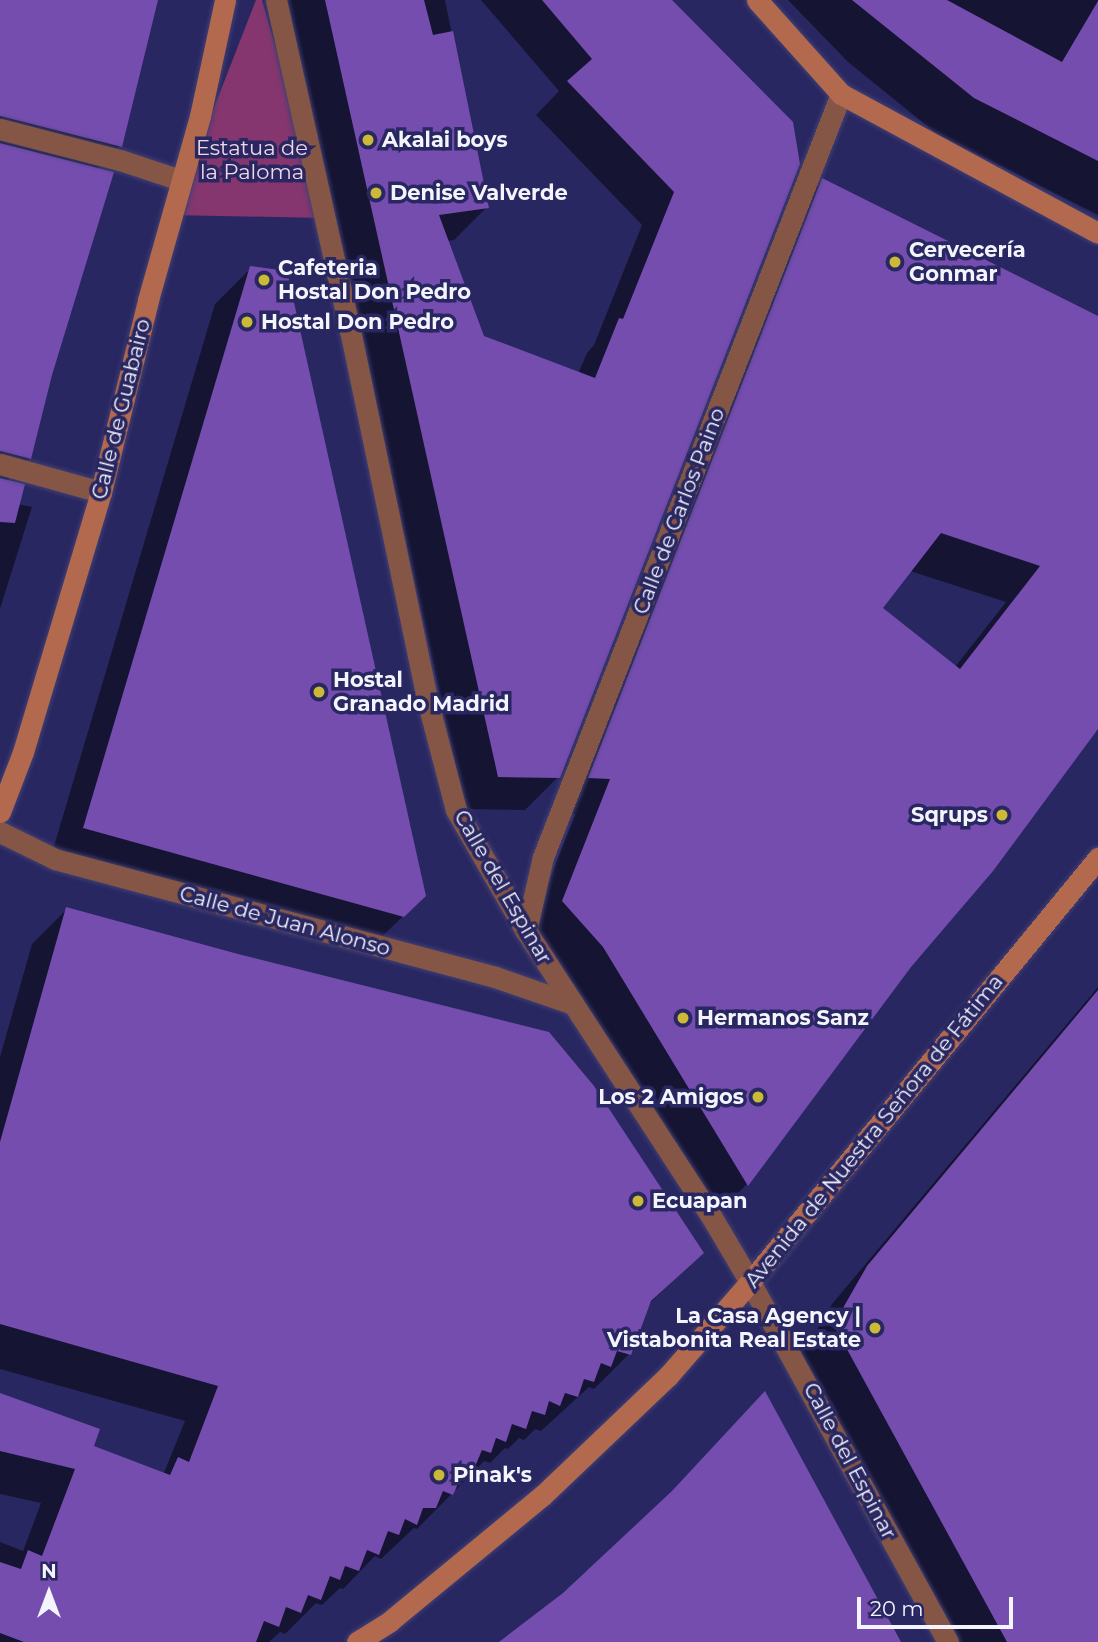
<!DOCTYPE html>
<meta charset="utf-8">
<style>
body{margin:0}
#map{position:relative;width:1098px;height:1642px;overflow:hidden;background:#292761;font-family:Montserrat,sans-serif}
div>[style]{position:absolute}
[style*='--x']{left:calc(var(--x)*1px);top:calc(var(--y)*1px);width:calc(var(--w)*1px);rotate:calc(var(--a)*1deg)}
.green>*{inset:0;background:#85366e}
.shadow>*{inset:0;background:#0007}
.building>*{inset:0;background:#754daf}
.roads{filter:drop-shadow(0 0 2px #414074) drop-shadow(0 0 2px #414074)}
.street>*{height:21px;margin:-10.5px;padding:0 10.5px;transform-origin:10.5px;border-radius:10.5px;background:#855645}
.secondary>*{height:21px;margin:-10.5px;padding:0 10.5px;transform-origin:10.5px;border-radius:10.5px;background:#b3694e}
.dots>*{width:19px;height:19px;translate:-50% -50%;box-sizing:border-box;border:4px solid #292761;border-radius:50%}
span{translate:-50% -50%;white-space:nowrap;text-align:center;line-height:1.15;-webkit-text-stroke:7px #292761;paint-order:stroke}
.poi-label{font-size:21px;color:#f3f4fc;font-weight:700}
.left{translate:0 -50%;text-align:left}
.right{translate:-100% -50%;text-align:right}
.park-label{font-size:21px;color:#f0d6e6}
.street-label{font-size:21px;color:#f3f4fc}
.north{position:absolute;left:14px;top:1558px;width:70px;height:70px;-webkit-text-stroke:5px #292761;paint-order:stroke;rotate:0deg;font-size:19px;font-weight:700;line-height:28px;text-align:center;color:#f3f4fc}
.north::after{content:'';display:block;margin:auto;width:24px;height:32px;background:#f3f4fc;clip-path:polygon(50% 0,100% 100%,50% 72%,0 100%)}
.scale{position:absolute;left:857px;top:1597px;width:156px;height:32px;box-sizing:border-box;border:4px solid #f3f4fc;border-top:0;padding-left:9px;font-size:21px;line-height:24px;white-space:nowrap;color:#f3f4fc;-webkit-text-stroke:5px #292761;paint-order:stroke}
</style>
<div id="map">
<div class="green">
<i style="clip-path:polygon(256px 0,262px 0,325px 218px,172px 215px)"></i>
</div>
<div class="shadow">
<i style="clip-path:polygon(0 0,155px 0,120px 146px,97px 169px,30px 458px,7px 481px,18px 504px,32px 507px,0 609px)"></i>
<i style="clip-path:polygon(286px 0,445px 0,487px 207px,454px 240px,446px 241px,483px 338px,578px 374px,587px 353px,594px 345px,642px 225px,536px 115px,559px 91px,481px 0,669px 0,791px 123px,558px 777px,525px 810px,465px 809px)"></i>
<i style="clip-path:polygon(788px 0,1098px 0,1098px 215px,937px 134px,848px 62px)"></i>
<i style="clip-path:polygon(evenodd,823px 180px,1098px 318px,1098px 727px,910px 966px,746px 1185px,711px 1220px,527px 937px,575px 814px,553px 814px,787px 216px,823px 180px,910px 571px,1006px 602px,955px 667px,880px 608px,910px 571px)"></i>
<i style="clip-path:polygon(251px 268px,424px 896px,367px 951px,49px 863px,215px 304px)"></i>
<i style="clip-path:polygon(67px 909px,702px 1253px,648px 1305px,629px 1354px,594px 1389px,589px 1387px,541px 1431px,535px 1429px,524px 1440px,519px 1438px,508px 1449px,505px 1448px,490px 1463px,484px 1461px,417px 1529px,414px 1528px,381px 1559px,375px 1556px,343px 1589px,340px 1588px,322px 1605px,316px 1603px,285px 1634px,280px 1632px,269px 1642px,0 1642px,0 1542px,23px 1551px,41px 1503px,0 1494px,0 1395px,92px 1447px,163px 1475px,185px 1421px,0 1369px,0 1057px,32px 944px)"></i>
<i style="clip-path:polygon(1098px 987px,1098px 1642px,953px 1642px,797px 1356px,808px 1345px,832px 1304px)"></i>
</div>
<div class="building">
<i style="clip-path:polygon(0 0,158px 0,122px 147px,0 116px)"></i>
<i style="clip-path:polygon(325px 0,424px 0,433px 35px,453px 31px,489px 208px,439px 215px,484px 336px,595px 378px,619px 318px,623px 319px,674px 192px,567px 81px,592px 59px,542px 0,672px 0,793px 122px,800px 164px,560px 778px,498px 777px)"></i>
<i style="clip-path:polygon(852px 0,947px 0,1062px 62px,1098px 1px,1098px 161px,974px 98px)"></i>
<i style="clip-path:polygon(0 143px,114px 172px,52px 375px,31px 459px,0 451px)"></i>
<i style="clip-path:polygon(evenodd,822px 178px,1098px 316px,1098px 729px,993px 871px,911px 967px,748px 1186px,603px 947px,562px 901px,610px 779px,588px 778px,822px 178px,941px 533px,1040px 566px,960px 669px,883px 608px,941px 533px)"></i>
<i style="clip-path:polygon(250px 266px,287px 271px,426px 896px,404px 917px,83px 828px)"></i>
<i style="clip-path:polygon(0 478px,25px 484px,15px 523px,0 522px)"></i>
<i style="clip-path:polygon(66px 907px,238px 954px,549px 1032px,594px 1086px,704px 1253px,651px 1301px,631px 1355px,617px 1351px,611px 1367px,601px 1363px,594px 1382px,584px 1379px,578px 1397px,565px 1393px,560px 1406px,549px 1401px,545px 1415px,532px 1411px,526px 1429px,512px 1424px,506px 1442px,496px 1438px,491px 1453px,482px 1450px,469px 1481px,461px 1477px,453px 1495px,443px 1491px,436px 1508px,423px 1508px,417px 1525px,405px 1519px,399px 1535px,388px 1531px,379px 1555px,367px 1550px,359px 1571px,345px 1566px,340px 1580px,330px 1576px,321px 1600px,308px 1595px,301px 1613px,286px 1607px,279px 1627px,264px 1621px,256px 1642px,24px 1642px,0 1633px,0 1562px,21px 1569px,28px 1550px,42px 1556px,75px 1469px,0 1451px,0 1393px,100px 1429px,94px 1446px,170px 1475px,178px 1457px,189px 1462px,218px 1386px,0 1324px,0 1142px)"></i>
<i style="clip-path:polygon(1098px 990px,1098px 1642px,1007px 1642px,831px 1320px,839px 1315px,867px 1266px)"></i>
<i style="clip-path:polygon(765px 1391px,901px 1642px,499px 1642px,563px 1593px,672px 1491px)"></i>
</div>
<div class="roads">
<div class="street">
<i style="--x:276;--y:0;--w:338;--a:77.4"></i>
<i style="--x:350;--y:330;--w:385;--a:78.2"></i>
<i style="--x:429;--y:707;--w:106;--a:75.3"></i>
<i style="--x:456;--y:810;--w:140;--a:60"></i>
<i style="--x:526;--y:931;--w:340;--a:57"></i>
<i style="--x:711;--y:1216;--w:77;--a:59.4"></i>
<i style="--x:750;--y:1282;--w:411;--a:61.2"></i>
<i style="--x:0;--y:129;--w:124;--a:14.5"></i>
<i style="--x:120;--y:160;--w:63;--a:18.4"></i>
<i style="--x:0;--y:464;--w:105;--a:15.5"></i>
<i style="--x:0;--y:832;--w:61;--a:26.1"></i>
<i style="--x:55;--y:859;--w:456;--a:15"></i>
<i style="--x:495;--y:977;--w:83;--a:19.1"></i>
<i style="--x:526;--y:931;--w:76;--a:-77.1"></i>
<i style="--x:543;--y:857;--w:819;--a:-68.67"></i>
</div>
<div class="secondary">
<i style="--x:757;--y:0;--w:126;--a:48.2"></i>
<i style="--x:841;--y:94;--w:292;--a:28.4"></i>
<i style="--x:0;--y:812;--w:64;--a:-69"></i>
<i style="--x:23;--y:752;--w:271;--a:-73.3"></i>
<i style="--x:101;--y:492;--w:198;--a:-76.2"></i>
<i style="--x:148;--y:300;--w:191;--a:-74.2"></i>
<i style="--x:200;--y:116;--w:119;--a:-77.8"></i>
<i style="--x:357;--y:1642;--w:39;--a:-32"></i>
<i style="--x:390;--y:1621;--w:198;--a:-39.5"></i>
<i style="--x:543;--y:1495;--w:173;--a:-43.6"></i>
<i style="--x:668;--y:1376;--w:125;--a:-48.9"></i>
<i style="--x:750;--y:1282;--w:549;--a:-50.62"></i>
</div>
</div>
<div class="dots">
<i style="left:368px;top:140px;background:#cdb938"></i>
<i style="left:376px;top:193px;background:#cdb938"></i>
<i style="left:895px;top:262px;background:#cdb938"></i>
<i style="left:264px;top:280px;background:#cdb938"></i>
<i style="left:247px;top:322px;background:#cdb938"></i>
<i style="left:319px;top:692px;background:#cdb938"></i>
<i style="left:1002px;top:815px;background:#cdb938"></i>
<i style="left:683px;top:1018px;background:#cdb938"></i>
<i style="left:758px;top:1097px;background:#cdb938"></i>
<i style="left:638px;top:1201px;background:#cdb938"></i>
<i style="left:875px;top:1328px;background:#cdb938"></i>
<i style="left:439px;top:1475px;background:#cdb938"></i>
</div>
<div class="poi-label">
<span class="left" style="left:382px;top:140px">Akalai boys</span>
<span class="left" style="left:390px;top:193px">Denise Valverde</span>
<span class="left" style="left:909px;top:262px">Cervecería<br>Gonmar</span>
<span class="left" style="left:278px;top:280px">Cafeteria<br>Hostal Don Pedro</span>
<span class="left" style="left:261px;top:322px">Hostal Don Pedro</span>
<span class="left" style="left:333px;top:692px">Hostal<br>Granado Madrid</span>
<span class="right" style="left:988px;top:815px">Sqrups</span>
<span class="left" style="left:697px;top:1018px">Hermanos Sanz</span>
<span class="right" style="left:744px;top:1097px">Los 2 Amigos</span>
<span class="left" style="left:652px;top:1201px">Ecuapan</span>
<span class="right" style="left:861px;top:1328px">La Casa Agency |<br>Vistabonita Real Estate</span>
<span class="left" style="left:453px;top:1475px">Pinak's</span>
</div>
<div class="park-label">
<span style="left:252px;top:160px">Estatua de<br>la Paloma</span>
</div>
<div class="street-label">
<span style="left:121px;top:409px;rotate:-76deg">Calle de Guabairo</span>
<span style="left:679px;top:511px;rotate:-69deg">Calle de Carlos Paino</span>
<span style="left:503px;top:887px;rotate:60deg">Calle del Espinar</span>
<span style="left:285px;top:921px;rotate:15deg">Calle de Juan Alonso</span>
<span style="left:874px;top:1131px;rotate:-51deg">Avenida de Nuestra Señora de Fátima</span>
<span style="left:850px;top:1461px;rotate:62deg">Calle del Espinar</span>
</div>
<div class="north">N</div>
<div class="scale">20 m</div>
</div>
